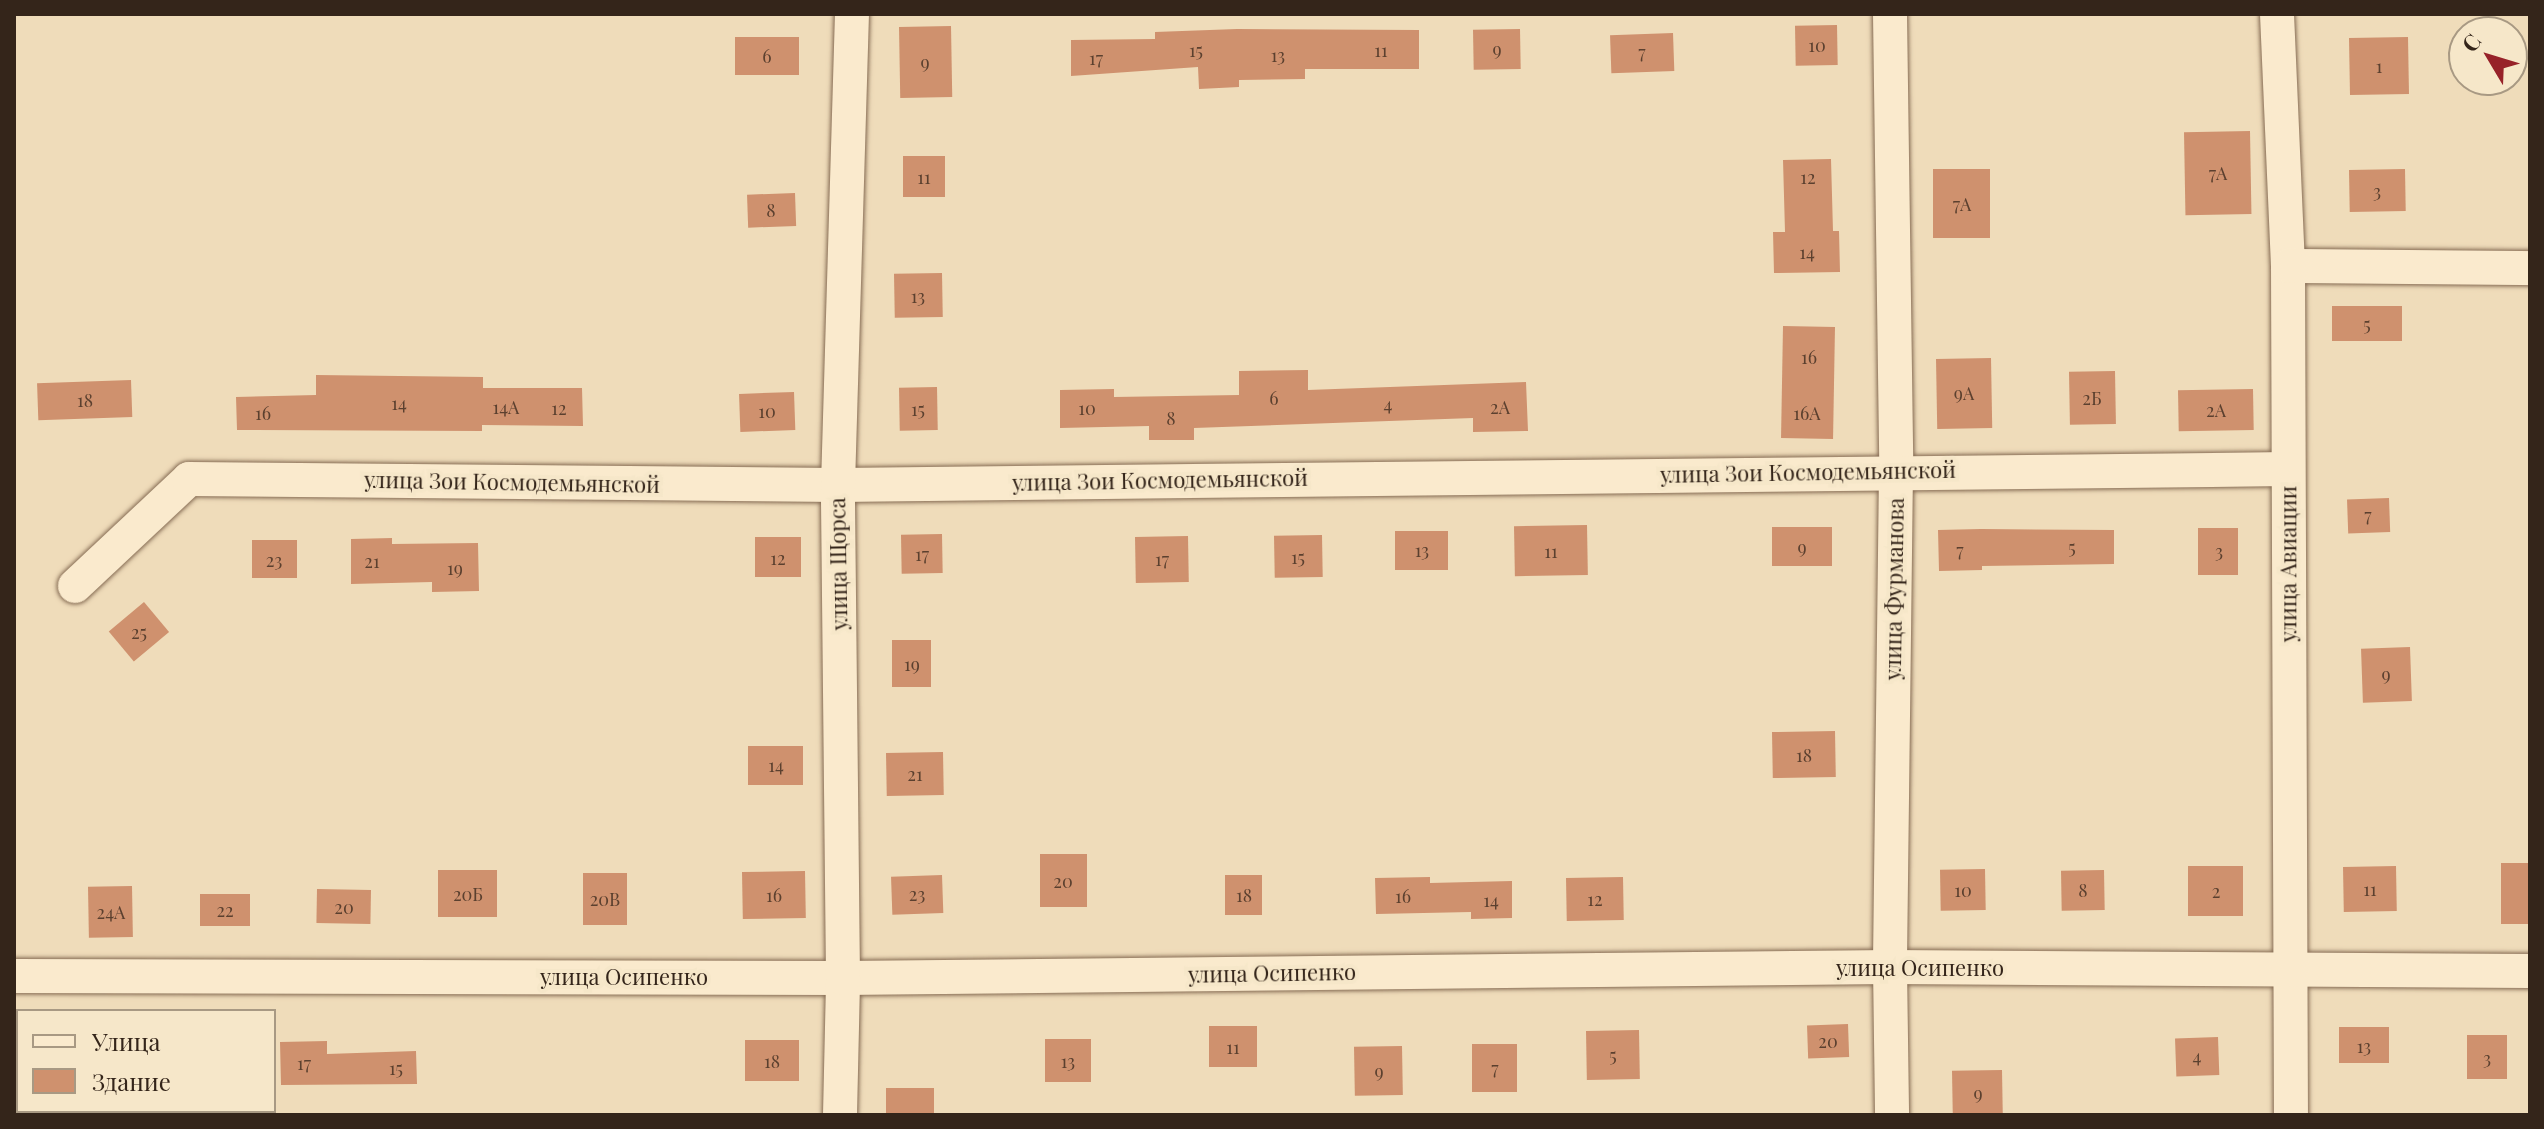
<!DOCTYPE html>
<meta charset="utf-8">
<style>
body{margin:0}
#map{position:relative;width:2544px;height:1129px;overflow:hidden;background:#efdcba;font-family:"Playfair Display",serif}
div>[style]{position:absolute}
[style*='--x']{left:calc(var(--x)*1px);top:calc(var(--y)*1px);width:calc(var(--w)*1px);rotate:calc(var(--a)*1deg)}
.building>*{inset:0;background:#cf916e;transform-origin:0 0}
.roads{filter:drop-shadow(0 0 2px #866c54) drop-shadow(0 0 2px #866c54)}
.street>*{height:34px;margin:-17px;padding:0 17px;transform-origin:17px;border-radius:17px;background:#faeacd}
span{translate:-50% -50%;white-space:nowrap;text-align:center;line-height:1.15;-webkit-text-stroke:8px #f6e7c9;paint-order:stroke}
.number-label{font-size:18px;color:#5b402f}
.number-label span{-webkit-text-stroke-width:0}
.street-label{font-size:22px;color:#34251a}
.frame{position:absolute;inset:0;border:16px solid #34251a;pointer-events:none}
.legend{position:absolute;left:16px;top:1009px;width:260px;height:104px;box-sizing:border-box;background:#f6e7c9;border:2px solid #a89983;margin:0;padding:10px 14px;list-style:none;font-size:24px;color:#34251a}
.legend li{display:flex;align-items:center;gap:16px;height:40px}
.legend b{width:40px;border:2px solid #a89983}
.north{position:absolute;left:2448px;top:16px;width:80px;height:80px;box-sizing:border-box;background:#f6e7c9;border:2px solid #a89983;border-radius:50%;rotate:308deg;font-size:22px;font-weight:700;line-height:32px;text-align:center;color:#34251a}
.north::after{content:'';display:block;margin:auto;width:28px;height:36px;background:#972229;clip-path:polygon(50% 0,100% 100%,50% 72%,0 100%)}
</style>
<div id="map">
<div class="building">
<i style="left:1837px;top:25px;width:40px;height:42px;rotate:89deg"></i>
<i style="left:951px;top:26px;width:71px;height:52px;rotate:89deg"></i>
<i style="clip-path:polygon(1237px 29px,1419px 30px,1419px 69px,1305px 69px,1305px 79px,1239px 80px,1239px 87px,1199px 89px,1198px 67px,1071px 76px,1071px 40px,1155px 39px,1155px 32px)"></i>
<i style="left:1520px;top:29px;width:40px;height:47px;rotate:89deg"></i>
<i style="left:1673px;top:33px;width:38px;height:63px;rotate:88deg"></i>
<i style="left:799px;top:37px;width:38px;height:64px;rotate:90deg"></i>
<i style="left:2408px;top:37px;width:57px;height:59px;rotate:89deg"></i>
<i style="left:2250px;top:131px;width:83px;height:66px;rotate:89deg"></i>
<i style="left:945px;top:156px;width:41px;height:42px;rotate:90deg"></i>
<i style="clip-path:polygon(1831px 159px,1833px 231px,1839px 231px,1840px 272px,1774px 273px,1773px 232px,1785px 232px,1783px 160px)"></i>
<i style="left:1990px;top:169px;width:69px;height:57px;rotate:90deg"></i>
<i style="left:2405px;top:169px;width:42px;height:56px;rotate:89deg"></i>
<i style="left:795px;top:193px;width:33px;height:48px;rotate:88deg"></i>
<i style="left:942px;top:273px;width:44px;height:48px;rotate:89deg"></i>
<i style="left:2402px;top:306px;width:35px;height:70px;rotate:90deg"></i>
<i style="left:1783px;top:326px;width:52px;height:112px;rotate:1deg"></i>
<i style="left:1991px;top:358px;width:70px;height:55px;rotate:89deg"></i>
<i style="clip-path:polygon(1308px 370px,1308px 390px,1526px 382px,1528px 431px,1473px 432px,1473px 418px,1194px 428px,1194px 440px,1149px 440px,1149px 426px,1060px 428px,1060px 390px,1114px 389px,1114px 397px,1239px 395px,1239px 371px)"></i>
<i style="left:2115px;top:371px;width:53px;height:46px;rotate:89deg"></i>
<i style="clip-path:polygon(316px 375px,483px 377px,483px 388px,582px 388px,583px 426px,482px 425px,482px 431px,237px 430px,236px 397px,316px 395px)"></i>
<i style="left:131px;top:380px;width:37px;height:94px;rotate:88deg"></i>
<i style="left:937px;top:387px;width:43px;height:38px;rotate:89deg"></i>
<i style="left:2253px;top:389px;width:41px;height:75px;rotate:89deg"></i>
<i style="left:794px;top:392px;width:38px;height:55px;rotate:88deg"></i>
<i style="left:2389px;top:498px;width:34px;height:42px;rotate:88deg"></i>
<i style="left:1587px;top:525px;width:50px;height:73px;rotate:89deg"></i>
<i style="left:1832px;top:527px;width:39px;height:60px;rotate:90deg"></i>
<i style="left:2198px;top:528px;width:40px;height:47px"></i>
<i style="clip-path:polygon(1981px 529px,2114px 530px,2114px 564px,1982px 566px,1982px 570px,1939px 571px,1938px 530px)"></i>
<i style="left:1395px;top:531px;width:53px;height:39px"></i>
<i style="left:942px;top:534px;width:39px;height:41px;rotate:89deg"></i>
<i style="left:1322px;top:535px;width:42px;height:48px;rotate:89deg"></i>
<i style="left:1188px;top:536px;width:46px;height:53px;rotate:89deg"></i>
<i style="left:801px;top:537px;width:40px;height:46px;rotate:90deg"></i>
<i style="clip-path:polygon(392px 538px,392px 544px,478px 543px,479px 591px,432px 592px,432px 582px,351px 584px,351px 539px)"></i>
<i style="left:297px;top:540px;width:38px;height:45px;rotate:90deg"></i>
<i style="left:144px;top:602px;width:39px;height:46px;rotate:50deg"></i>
<i style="left:931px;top:640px;width:47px;height:39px;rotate:90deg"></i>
<i style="left:2410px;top:647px;width:54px;height:49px;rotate:88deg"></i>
<i style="left:1835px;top:731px;width:46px;height:63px;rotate:89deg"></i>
<i style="left:748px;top:746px;width:55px;height:39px"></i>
<i style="left:943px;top:752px;width:43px;height:57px;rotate:89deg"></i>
<i style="left:1087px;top:854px;width:53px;height:47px;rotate:90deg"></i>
<i style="left:2530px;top:863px;width:61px;height:29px;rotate:90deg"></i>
<i style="left:2243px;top:866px;width:50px;height:55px;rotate:90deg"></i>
<i style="left:2396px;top:866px;width:45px;height:53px;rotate:89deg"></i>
<i style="left:1985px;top:869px;width:41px;height:45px;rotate:89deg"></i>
<i style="left:497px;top:870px;width:47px;height:59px;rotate:90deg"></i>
<i style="left:2104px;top:870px;width:40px;height:43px;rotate:89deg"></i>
<i style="left:805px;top:871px;width:47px;height:63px;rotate:89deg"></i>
<i style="left:583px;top:873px;width:44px;height:52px"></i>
<i style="left:942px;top:875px;width:38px;height:51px;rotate:88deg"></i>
<i style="left:1262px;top:875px;width:40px;height:37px;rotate:90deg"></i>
<i style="clip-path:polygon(1430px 877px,1430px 883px,1512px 881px,1512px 918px,1471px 919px,1471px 912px,1376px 914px,1375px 878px)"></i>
<i style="left:1623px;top:877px;width:43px;height:57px;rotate:89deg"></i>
<i style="left:132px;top:886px;width:51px;height:44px;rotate:89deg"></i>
<i style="left:317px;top:889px;width:54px;height:34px;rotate:1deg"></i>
<i style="left:200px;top:894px;width:50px;height:32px"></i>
<i style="left:1848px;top:1024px;width:33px;height:41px;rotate:88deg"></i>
<i style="left:1257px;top:1026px;width:41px;height:48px;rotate:90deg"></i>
<i style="left:2389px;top:1027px;width:36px;height:50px;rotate:90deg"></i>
<i style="left:1639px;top:1030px;width:49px;height:53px;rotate:89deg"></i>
<i style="left:2507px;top:1035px;width:44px;height:40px;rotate:90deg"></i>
<i style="left:2218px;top:1037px;width:38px;height:43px;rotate:88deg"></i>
<i style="left:1091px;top:1039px;width:43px;height:46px;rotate:90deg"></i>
<i style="left:799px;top:1040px;width:41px;height:54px;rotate:90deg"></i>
<i style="clip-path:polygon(327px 1041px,327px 1054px,416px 1051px,417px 1084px,281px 1085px,280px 1042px)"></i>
<i style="left:1472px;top:1044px;width:45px;height:48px"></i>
<i style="left:1402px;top:1046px;width:49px;height:48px;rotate:89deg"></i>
<i style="left:2002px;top:1070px;width:45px;height:50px;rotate:89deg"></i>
<i style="left:886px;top:1088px;width:48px;height:27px"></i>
</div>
<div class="roads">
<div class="street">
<i style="--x:1890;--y:14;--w:457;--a:89.2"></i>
<i style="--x:1896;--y:471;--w:496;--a:90.7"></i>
<i style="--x:1890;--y:967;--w:148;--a:89.2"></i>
<i style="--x:2277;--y:14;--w:252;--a:87.5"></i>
<i style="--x:2288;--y:266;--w:849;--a:89.8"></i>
<i style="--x:2288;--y:266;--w:242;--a:0.5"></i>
<i style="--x:75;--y:586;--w:156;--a:-43.2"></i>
<i style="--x:189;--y:479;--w:649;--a:0.53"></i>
<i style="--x:838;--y:485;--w:1450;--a:-0.63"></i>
<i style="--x:14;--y:976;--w:829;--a:0.14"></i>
<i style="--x:843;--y:978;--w:1047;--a:-0.6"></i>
<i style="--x:1890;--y:967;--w:640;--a:0.36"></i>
<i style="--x:840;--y:1115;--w:137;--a:-88.7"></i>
<i style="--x:843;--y:978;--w:493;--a:-90.6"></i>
<i style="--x:838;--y:485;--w:471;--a:-88.3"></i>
</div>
</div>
<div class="number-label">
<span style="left:1817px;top:45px">10</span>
<span style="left:1497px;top:49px">9</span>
<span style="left:1196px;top:50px">15</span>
<span style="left:1381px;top:50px">11</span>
<span style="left:1642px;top:52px">7</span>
<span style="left:1278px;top:55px">13</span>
<span style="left:767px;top:56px">6</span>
<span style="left:1096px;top:58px">17</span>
<span style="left:925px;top:62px">9</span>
<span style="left:2379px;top:66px">1</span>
<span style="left:2218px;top:173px">7А</span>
<span style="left:924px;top:177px">11</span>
<span style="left:1808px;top:177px">12</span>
<span style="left:2377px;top:191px">3</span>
<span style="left:1962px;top:204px">7А</span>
<span style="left:771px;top:210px">8</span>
<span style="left:1807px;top:252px">14</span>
<span style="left:918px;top:296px">13</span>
<span style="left:2367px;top:324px">5</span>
<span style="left:1809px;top:357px">16</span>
<span style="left:1964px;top:393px">9А</span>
<span style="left:1274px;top:398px">6</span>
<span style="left:2092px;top:398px">2Б</span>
<span style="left:85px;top:400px">18</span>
<span style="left:399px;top:403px">14</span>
<span style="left:1388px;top:404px">4</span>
<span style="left:506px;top:407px">14А</span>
<span style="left:1500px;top:407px">2А</span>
<span style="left:559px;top:408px">12</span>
<span style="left:1087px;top:408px">10</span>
<span style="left:918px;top:409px">15</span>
<span style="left:2216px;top:410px">2А</span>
<span style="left:767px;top:411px">10</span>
<span style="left:263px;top:413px">16</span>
<span style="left:1807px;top:413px">16А</span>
<span style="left:1171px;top:418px">8</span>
<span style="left:2368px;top:515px">7</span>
<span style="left:1802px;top:547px">9</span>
<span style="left:2072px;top:547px">5</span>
<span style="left:1422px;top:550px">13</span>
<span style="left:1960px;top:550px">7</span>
<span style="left:1551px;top:551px">11</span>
<span style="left:2219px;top:551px">3</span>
<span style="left:922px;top:554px">17</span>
<span style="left:1298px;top:557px">15</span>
<span style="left:778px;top:558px">12</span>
<span style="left:1162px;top:559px">17</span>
<span style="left:274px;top:560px">23</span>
<span style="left:372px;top:561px">21</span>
<span style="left:455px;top:568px">19</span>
<span style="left:139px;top:632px">25</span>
<span style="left:912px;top:664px">19</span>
<span style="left:2386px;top:674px">9</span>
<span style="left:1804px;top:755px">18</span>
<span style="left:776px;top:765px">14</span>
<span style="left:915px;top:774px">21</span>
<span style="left:1063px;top:881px">20</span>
<span style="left:2370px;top:889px">11</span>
<span style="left:1963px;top:890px">10</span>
<span style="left:2083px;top:890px">8</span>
<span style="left:2216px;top:891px">2</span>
<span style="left:468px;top:894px">20Б</span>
<span style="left:917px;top:894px">23</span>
<span style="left:774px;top:895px">16</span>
<span style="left:1244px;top:895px">18</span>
<span style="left:1403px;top:896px">16</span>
<span style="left:605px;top:899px">20В</span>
<span style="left:1595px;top:899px">12</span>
<span style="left:1491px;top:900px">14</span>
<span style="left:344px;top:907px">20</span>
<span style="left:225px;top:910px">22</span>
<span style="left:111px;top:912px">24А</span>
<span style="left:1828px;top:1041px">20</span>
<span style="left:2364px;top:1046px">13</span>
<span style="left:1233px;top:1047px">11</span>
<span style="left:1613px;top:1055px">5</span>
<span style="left:2197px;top:1056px">4</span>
<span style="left:2487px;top:1058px">3</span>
<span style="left:772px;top:1061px">18</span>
<span style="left:1068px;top:1061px">13</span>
<span style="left:304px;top:1063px">17</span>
<span style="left:396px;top:1068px">15</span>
<span style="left:1495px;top:1068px">7</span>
<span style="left:1379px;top:1071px">9</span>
<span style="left:1978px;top:1093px">9</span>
</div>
<div class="street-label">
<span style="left:1808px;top:472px;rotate:-1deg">улица Зои Космодемьянской</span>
<span style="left:1160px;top:480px;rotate:-1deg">улица Зои Космодемьянской</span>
<span style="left:512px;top:482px;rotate:1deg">улица Зои Космодемьянской</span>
<span style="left:838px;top:564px;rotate:-91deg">улица Щорса</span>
<span style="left:2288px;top:564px;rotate:-90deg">улица Авиации</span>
<span style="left:1894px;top:589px;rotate:-89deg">улица Фурманова</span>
<span style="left:1920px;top:968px">улица Осипенко</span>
<span style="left:1272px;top:973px;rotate:-1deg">улица Осипенко</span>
<span style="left:624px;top:977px">улица Осипенко</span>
</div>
<div class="frame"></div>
<ul class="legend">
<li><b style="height:10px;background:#faeacd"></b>Улица</li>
<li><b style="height:22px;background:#cf916e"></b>Здание</li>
</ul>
<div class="north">С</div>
</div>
